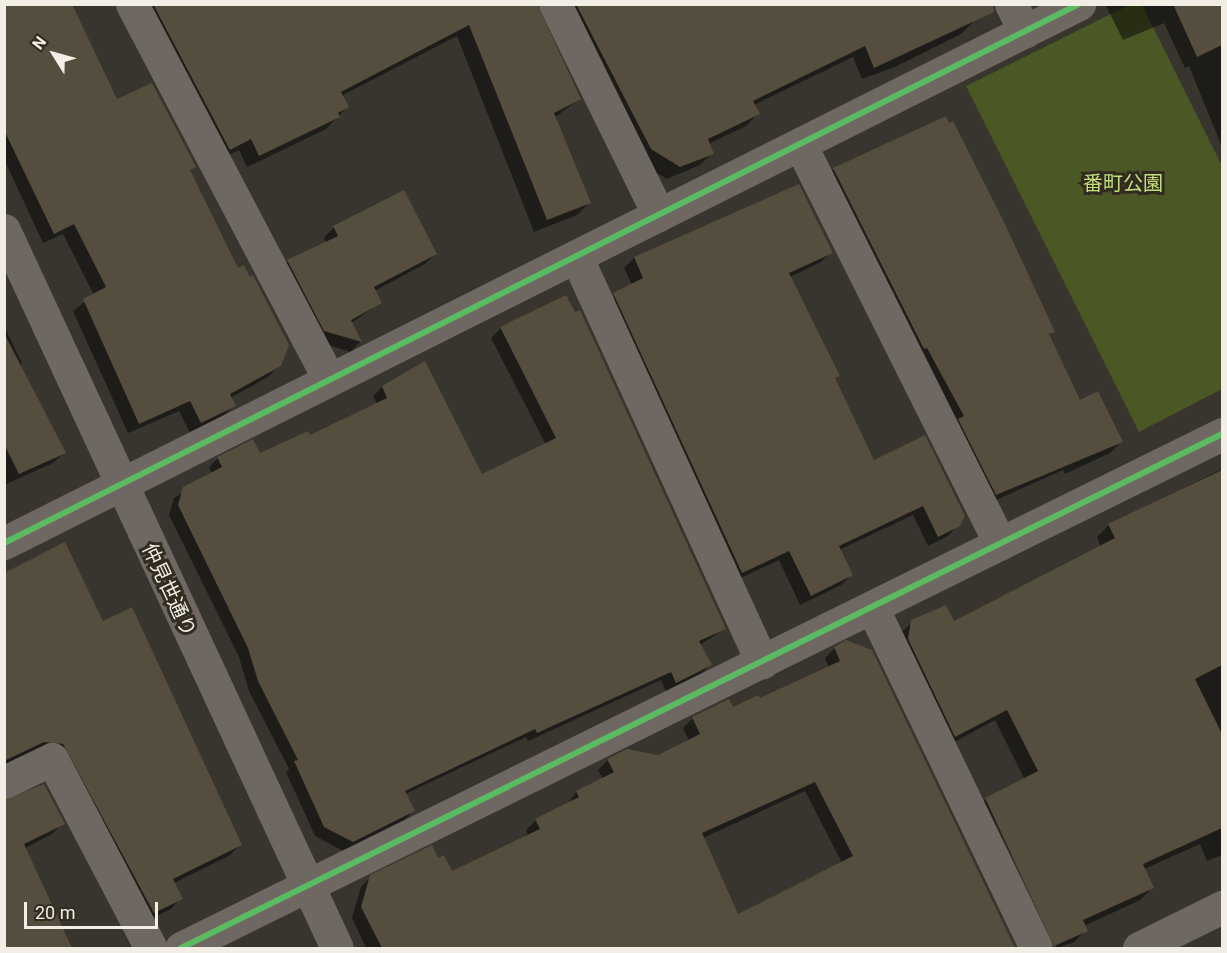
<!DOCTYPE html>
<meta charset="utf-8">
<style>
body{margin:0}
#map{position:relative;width:1227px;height:953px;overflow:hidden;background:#38352e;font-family:Roboto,"Noto Sans JP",sans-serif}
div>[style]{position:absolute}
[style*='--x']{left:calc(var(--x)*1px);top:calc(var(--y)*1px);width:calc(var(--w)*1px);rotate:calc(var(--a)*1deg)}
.green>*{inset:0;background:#4b5724}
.shadow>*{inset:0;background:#0007}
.building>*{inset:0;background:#554d3d}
.minor>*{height:33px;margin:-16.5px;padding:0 16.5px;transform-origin:16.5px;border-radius:16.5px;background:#6f6761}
.cycleway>*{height:6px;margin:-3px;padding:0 3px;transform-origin:3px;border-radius:3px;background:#5cba63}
span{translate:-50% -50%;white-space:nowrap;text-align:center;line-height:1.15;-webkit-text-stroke:6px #322c20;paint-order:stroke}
.park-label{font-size:20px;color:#c2de7d}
.street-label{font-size:20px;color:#f2eee6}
.frame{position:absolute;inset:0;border:6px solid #f2eee6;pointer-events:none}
.north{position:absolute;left:24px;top:24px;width:60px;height:60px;-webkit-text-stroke:4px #322c20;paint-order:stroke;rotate:307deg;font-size:16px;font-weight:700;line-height:24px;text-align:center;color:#f2eee6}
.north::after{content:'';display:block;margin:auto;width:21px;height:27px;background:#f2eee6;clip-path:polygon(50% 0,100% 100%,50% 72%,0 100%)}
.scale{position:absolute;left:24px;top:902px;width:134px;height:27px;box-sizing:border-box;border:3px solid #f2eee6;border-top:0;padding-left:8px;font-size:18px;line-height:21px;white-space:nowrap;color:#f2eee6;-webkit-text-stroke:4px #322c20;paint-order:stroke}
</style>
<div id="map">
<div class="green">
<i style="clip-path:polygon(1129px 5px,1142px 5px,1222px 166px,1222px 389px,1139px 432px,966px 86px)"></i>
</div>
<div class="shadow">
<i style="clip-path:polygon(4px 4px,77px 4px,72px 9px,116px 101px,194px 167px,189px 172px,280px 365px,268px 377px,230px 398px,234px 406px,223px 416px,190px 433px,179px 411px,128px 433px,73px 311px,94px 295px,63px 234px,43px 243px,4px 159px)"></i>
<i style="clip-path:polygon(136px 4px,537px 4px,579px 99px,554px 118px,589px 203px,577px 215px,534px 232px,457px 36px,341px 96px,347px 107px,326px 129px,247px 167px,239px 150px,217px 161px)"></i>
<i style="clip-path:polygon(557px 4px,979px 4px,974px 21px,961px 34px,895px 67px,862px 79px,853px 57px,754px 105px,758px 114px,746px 126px,708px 144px,713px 153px,700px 165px,667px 179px,639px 162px)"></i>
<i style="clip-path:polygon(1105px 4px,1222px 4px,1222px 147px,1189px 66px,1185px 68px,1164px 23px,1123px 40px)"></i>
<i style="clip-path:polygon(834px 169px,1053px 331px,1048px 337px,1080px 402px,1121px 442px,1110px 453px,1065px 474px,1063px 470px,985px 505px,823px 180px)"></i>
<i style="clip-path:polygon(798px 186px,831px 252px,821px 262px,790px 277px,838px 375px,834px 379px,874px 462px,958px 525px,948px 536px,928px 546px,913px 515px,839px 550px,851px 575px,841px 585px,800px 605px,779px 560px,732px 582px,604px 304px,632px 285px,624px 268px,634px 258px)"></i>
<i style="clip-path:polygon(334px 227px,435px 254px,425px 264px,374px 291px,380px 303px,351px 323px,360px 342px,351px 352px,314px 341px,278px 271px,288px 261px,327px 243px,324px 238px)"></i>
<i style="clip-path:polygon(565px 297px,724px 629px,700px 645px,710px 665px,701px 674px,666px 691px,661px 680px,528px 741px,526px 737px,405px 794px,414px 811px,404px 820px,343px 851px,315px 836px,286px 772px,289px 769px,249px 691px,239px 657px,169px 515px,174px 498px,212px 474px,209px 467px,218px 458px,259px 455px,309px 437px,377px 404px,373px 396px,382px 387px,482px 476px,546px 445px,491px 338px,500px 329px)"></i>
<i style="clip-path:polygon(4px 326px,22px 363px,20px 366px,64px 453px,53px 463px,4px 485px)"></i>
<i style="clip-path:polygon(1222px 469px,1222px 855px,1207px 861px,1200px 844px,1144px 869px,1152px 888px,1140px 900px,1084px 926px,1086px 930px,1074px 942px,1057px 948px,985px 802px,1054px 948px,1038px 948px,974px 811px,986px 799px,1025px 780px,995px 720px,943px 748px,900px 634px,912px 622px,954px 623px,1101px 547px,1097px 537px,1109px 525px)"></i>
<i style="clip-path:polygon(4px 574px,102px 624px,240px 845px,229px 856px,174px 883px,181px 898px,171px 909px,143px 923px,52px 754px,4px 766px)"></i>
<i style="clip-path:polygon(evenodd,835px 648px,871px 651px,1014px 948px,366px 948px,352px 918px,361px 887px,371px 877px,437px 860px,451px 873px,528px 836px,526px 830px,536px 820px,568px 804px,576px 792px,603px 779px,598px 770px,608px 760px,659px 757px,689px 741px,683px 728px,693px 718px,760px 700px,829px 668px,825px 658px,835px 648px,805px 791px,842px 863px,737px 916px,703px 838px,805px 791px)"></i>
<i style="clip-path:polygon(4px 800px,63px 823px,52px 834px,25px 848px,71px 948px,4px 948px)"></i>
</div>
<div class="building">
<i style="clip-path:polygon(4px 4px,72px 4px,117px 99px,152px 83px,196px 167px,190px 170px,238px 268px,244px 265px,250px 277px,253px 275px,289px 345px,281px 366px,230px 394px,236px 406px,201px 423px,190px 401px,139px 424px,83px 299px,106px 287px,74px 224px,54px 234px,4px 130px)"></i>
<i style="clip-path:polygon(153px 4px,537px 4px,581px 99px,554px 113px,591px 203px,547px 220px,469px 25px,341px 92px,349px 107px,338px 113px,340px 117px,259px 156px,251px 139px,230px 150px)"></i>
<i style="clip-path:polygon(576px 4px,993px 4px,994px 12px,874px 68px,865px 46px,753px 101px,760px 114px,708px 139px,714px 154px,680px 167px,651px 149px)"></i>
<i style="clip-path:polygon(1173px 4px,1222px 4px,1222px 45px,1197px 57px)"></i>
<i style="clip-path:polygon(946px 116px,949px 123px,953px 121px,1004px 222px,1055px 332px,1049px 334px,1080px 400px,1098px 391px,1123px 442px,996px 495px,958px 419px,964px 416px,927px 348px,924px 349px,833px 168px)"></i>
<i style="clip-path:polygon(799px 184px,833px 253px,789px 273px,840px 376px,835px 378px,874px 460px,925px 435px,965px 516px,960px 526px,938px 537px,923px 506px,839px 546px,853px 575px,811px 596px,789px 551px,742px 573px,613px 293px,643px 278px,634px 257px)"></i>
<i style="clip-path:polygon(404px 190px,437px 254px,374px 287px,382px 303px,351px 320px,362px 342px,324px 331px,287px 260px,338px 236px,333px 226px)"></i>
<i style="clip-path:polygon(566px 295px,575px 312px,580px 310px,726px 629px,699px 641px,712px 665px,676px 683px,671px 672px,537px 733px,535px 729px,405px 791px,415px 811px,353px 842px,324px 827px,294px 761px,298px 760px,258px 681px,248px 648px,178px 505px,183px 487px,222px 467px,217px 457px,253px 439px,260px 453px,308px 431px,310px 435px,387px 398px,382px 386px,425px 361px,482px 474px,556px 438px,500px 327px)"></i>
<i style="clip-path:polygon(4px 333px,66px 453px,19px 474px,4px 444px)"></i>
<i style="clip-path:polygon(1222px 470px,1222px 665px,1195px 679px,1222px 734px,1222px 828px,1143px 864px,1154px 888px,1083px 920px,1088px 931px,1054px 946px,985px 798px,1038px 771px,1007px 710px,955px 737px,908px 639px,911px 620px,946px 605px,954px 621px,1115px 538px,1108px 524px)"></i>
<i style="clip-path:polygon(65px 542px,103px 621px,132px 607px,242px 845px,173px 879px,183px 899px,154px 913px,63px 744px,44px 742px,4px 761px,4px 573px)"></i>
<i style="clip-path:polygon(evenodd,846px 640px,872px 650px,1015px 948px,382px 948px,361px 907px,370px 875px,432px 845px,438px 858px,444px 855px,452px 871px,540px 829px,535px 819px,579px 797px,576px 791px,614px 772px,607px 759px,627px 749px,658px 755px,700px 734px,692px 717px,729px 699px,733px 707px,758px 695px,760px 698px,840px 661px,834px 647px,846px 640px,815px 782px,853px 856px,738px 914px,702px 833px,815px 782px)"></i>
<i style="clip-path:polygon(44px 784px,65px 824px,24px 844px,72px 948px,4px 948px,4px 800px)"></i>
</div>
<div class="minor">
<i style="--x:132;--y:4;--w:424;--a:62.3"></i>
<i style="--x:555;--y:4;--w:235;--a:63.8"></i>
<i style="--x:1011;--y:4;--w:31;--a:63"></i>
<i style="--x:800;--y:144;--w:447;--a:63.4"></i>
<i style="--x:4;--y:230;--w:791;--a:65.12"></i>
<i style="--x:576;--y:256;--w:447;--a:65.4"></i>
<i style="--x:4;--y:543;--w:1203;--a:-26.63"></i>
<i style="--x:872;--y:607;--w:378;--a:64.3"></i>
<i style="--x:4;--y:782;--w:53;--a:-25.6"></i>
<i style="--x:52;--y:759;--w:213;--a:62.4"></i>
<i style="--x:181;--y:948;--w:1161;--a:-26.28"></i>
<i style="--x:1139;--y:948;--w:93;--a:-26.3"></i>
</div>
<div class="cycleway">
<i style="--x:4;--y:543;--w:1203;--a:-26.63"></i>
<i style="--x:181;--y:948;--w:1161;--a:-26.28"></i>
</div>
<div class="park-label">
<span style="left:1123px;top:183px">番町公園</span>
</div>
<div class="street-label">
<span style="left:169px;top:590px;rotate:65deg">仲見世通り</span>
</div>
<div class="frame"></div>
<div class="north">N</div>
<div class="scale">20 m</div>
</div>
